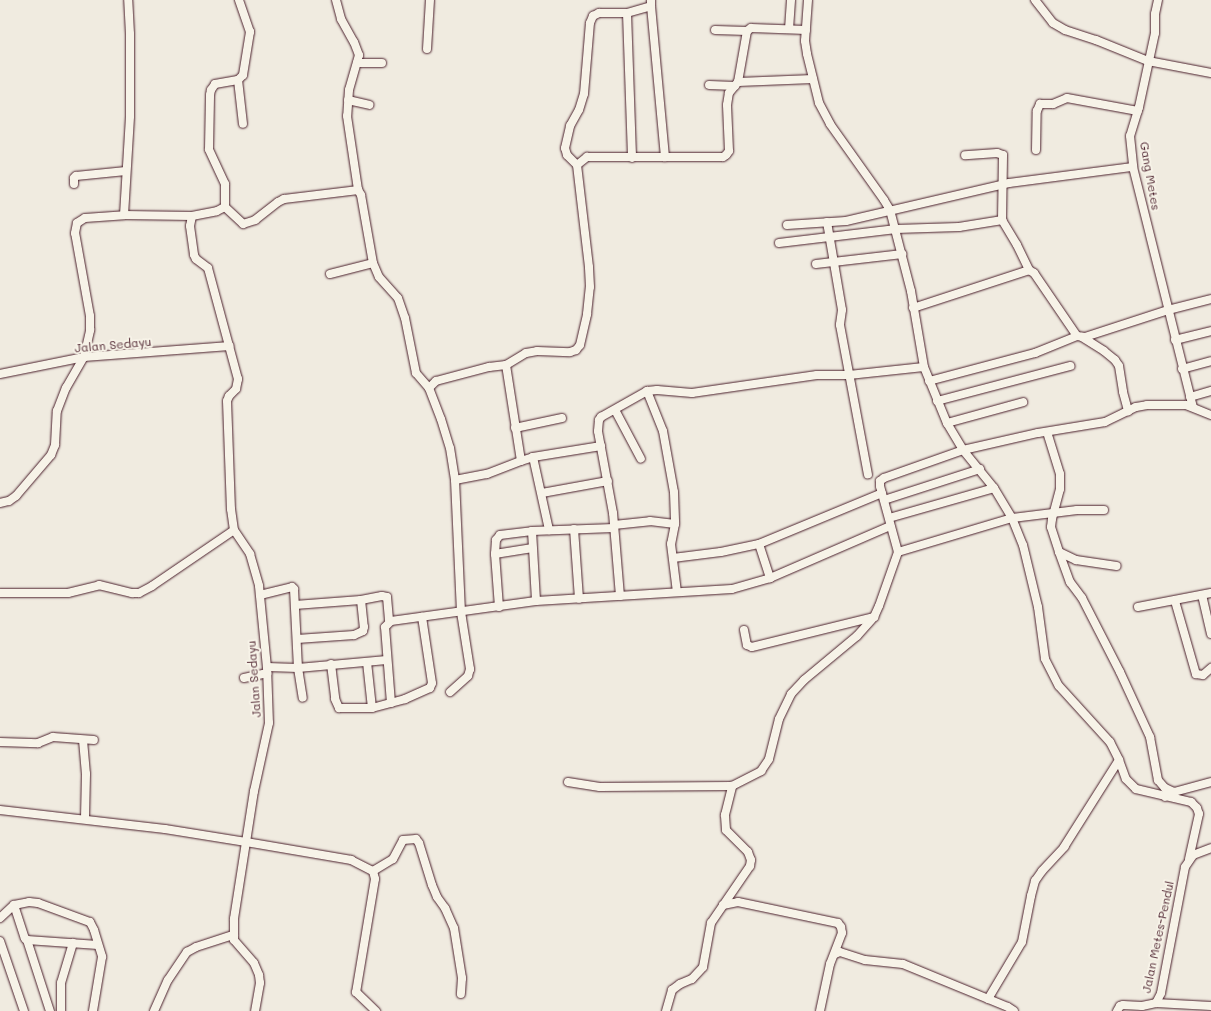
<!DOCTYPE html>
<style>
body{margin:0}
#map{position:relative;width:1211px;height:1011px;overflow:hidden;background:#f0ebe0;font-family:Mali,sans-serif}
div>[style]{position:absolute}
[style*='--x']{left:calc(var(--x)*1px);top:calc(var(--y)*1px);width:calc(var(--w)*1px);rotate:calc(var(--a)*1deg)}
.roads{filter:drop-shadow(0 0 1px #4a1f2b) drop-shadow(0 0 1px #4a1f2b)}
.street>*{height:8px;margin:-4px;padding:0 4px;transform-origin:4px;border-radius:4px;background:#f7f3e8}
span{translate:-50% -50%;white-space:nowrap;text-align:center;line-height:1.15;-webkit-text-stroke:4px #f7f3e8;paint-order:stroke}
.street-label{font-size:12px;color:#4a1f2b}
</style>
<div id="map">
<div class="roads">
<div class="street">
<i style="--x:336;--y:0;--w:20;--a:75"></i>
<i style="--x:341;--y:19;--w:26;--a:61"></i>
<i style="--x:354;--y:42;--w:14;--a:69"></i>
<i style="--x:359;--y:55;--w:36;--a:106"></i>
<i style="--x:349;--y:90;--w:26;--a:94"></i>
<i style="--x:347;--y:116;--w:75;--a:81.5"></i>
<i style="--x:358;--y:190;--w:6;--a:59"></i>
<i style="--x:361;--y:195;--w:69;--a:80"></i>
<i style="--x:373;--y:263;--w:15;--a:67"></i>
<i style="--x:379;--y:277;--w:28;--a:48"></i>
<i style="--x:398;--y:298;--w:21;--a:71"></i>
<i style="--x:405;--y:318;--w:56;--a:78.7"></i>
<i style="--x:416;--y:373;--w:20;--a:49"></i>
<i style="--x:429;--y:388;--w:33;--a:69"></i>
<i style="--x:441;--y:419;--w:30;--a:73"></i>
<i style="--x:450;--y:448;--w:32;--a:81"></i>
<i style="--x:455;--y:480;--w:132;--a:87.4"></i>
<i style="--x:461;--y:612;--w:58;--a:81"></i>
<i style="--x:470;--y:669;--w:7;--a:106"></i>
<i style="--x:468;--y:676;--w:24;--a:138"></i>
<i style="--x:808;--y:0;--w:41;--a:94.2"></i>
<i style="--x:805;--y:41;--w:13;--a:81"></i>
<i style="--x:807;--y:54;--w:50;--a:76.2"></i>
<i style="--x:819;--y:103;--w:24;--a:62"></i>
<i style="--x:830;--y:124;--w:93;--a:54.6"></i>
<i style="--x:884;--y:200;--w:12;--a:59"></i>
<i style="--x:890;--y:210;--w:84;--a:75.5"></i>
<i style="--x:911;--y:291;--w:77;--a:80.3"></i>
<i style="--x:924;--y:367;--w:61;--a:67.7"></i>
<i style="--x:947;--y:423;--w:31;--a:59"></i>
<i style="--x:963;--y:450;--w:49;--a:50.8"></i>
<i style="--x:994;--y:488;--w:35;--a:59"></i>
<i style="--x:1012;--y:518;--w:119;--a:163.4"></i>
<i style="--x:1035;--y:0;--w:29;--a:52"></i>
<i style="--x:1053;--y:23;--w:14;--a:30"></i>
<i style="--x:1065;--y:30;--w:33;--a:18"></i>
<i style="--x:1096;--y:40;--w:56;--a:22"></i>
<i style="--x:1148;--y:61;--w:64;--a:10.8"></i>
<i style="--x:1158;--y:0;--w:14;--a:102"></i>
<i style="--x:1155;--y:14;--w:19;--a:90"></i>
<i style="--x:1155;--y:33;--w:76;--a:102.2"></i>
<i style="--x:1139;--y:107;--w:30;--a:107"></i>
<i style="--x:1130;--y:136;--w:31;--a:84"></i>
<i style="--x:1133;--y:167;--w:247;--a:76"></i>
<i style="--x:651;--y:6;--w:152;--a:84.7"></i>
<i style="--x:665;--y:157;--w:58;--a:0"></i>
<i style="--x:723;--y:157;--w:4;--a:-34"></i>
<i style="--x:726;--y:155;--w:5;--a:-53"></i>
<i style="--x:729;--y:151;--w:46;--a:-92.5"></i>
<i style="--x:727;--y:105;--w:12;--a:-81"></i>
<i style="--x:729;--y:93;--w:14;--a:-51"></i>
<i style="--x:738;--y:82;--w:52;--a:-80"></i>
<i style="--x:747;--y:31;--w:5;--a:-37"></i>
<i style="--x:751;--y:28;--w:55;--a:2.1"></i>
<i style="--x:627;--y:13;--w:145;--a:88"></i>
<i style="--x:789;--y:29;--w:29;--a:-86"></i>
<i style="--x:715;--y:30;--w:32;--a:2"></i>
<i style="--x:427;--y:49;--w:49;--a:-86.5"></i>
<i style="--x:357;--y:63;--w:25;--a:0"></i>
<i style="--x:238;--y:80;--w:44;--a:83.5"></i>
<i style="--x:738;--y:82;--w:75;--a:-2.3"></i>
<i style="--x:709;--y:85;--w:26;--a:2"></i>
<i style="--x:348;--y:100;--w:22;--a:13"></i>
<i style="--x:1036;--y:150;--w:39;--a:-89"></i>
<i style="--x:1037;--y:111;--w:8;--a:-67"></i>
<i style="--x:1040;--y:104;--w:13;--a:0"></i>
<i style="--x:1053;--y:104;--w:15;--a:-23"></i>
<i style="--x:1067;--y:98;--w:72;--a:10.4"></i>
<i style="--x:577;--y:165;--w:13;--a:-39"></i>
<i style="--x:587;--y:157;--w:78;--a:0"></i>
<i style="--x:74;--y:184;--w:6;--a:-90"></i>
<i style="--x:74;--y:178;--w:3;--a:-45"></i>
<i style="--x:76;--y:176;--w:50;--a:-5.7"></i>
<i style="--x:225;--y:207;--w:25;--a:43"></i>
<i style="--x:243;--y:224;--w:13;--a:-18"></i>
<i style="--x:255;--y:220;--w:29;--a:-38"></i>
<i style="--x:278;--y:202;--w:7;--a:-27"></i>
<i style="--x:284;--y:199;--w:75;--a:-6.9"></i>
<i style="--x:124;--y:215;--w:99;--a:-86.5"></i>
<i style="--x:130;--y:116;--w:82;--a:-90"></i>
<i style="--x:130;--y:34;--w:34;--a:-93"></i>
<i style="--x:192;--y:216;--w:10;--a:101"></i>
<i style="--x:190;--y:226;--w:29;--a:82"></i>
<i style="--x:194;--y:255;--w:4;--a:63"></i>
<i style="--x:196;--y:259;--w:15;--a:37"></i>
<i style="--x:208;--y:268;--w:115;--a:74.9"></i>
<i style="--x:238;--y:379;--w:10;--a:101"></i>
<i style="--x:236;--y:389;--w:10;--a:135"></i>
<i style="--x:229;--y:396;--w:5;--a:112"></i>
<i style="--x:227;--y:401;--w:108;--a:87.9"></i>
<i style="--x:231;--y:509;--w:21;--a:82"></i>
<i style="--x:234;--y:530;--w:29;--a:56"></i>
<i style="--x:250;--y:554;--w:33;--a:74"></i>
<i style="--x:259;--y:586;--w:81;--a:84.4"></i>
<i style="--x:267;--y:667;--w:56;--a:88"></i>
<i style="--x:269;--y:723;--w:70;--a:102.4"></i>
<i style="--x:254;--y:791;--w:130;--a:98.9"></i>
<i style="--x:234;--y:919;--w:21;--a:90"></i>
<i style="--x:234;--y:940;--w:30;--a:49"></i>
<i style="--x:254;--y:963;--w:13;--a:67"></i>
<i style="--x:259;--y:975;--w:8;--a:83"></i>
<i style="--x:260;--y:983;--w:28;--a:100"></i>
<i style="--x:1002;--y:220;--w:29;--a:59"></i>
<i style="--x:1017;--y:245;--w:28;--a:64"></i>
<i style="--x:827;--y:222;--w:89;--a:80.3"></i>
<i style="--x:842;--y:310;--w:15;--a:98"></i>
<i style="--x:840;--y:325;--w:152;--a:79.4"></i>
<i style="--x:787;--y:225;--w:59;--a:-3.9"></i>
<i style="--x:846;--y:221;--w:167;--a:-13.1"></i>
<i style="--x:1009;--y:183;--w:125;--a:-7.4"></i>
<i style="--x:779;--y:243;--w:118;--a:-6.8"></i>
<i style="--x:896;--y:229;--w:63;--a:-1.8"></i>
<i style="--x:959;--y:227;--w:44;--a:-9.2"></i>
<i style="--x:1002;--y:220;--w:65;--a:-89.1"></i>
<i style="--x:1003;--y:155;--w:6;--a:-162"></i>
<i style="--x:997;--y:153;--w:32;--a:176"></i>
<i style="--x:816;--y:264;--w:87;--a:-6.6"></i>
<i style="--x:330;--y:274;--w:44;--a:-14.3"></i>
<i style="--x:913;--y:308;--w:122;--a:-18.1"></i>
<i style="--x:1029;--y:270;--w:6;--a:31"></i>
<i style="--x:1034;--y:273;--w:76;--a:55.7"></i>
<i style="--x:1077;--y:336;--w:8;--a:7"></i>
<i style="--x:1085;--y:337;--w:87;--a:-18"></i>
<i style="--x:1168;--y:310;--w:44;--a:-14.3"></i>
<i style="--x:1082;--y:337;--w:26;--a:32"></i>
<i style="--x:1104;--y:351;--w:14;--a:39"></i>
<i style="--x:1115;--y:360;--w:7;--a:56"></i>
<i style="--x:1119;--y:366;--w:26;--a:81"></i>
<i style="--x:1123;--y:392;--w:20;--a:75"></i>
<i style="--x:1175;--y:340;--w:37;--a:-14"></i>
<i style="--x:506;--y:365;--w:97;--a:81.1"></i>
<i style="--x:521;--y:461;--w:13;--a:-18"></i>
<i style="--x:533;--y:457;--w:69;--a:-9.2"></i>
<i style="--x:1182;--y:369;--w:30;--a:-15"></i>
<i style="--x:0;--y:374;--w:86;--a:-11.4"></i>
<i style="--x:84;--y:357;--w:146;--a:-4.3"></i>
<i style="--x:929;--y:381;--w:110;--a:-14.8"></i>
<i style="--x:1035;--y:353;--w:45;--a:-22"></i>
<i style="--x:429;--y:388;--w:10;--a:-45"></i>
<i style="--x:436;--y:381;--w:55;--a:-14.8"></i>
<i style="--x:489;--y:367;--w:17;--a:-7"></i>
<i style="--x:506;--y:365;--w:23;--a:-31"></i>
<i style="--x:526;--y:353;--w:11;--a:-10"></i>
<i style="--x:537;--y:351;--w:33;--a:2"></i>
<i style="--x:570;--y:352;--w:6;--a:-18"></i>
<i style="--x:576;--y:350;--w:6;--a:-51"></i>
<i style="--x:580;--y:345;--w:32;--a:-77"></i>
<i style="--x:587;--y:314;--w:27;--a:-84"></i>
<i style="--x:590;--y:287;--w:20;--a:-93"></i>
<i style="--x:589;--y:267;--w:103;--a:-96.7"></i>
<i style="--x:577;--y:165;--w:14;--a:-135"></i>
<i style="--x:567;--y:155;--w:7;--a:-106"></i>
<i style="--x:565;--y:148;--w:23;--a:-77"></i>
<i style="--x:570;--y:126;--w:18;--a:-61"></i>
<i style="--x:579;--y:110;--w:17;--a:-73"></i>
<i style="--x:584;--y:94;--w:71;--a:-85.2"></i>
<i style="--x:590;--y:23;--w:8;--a:-67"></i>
<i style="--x:593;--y:16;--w:7;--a:-27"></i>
<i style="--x:599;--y:13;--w:28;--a:0"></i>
<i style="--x:627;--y:13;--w:25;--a:-16"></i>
<i style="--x:651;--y:6;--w:6;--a:-90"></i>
<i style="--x:647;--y:391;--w:43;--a:68.2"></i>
<i style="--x:663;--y:431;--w:62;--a:79.8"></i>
<i style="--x:674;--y:492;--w:32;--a:88"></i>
<i style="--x:675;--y:524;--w:20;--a:101"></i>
<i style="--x:671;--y:544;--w:48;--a:82.9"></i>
<i style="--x:1190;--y:397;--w:22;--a:-16"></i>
<i style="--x:937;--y:401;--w:138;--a:-14.7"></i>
<i style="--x:615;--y:410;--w:55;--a:62"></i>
<i style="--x:947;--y:423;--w:79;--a:-15.4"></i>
<i style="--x:515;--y:428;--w:48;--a:-12"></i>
<i style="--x:1047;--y:432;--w:44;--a:72.8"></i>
<i style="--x:1060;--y:474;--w:15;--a:90"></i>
<i style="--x:1060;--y:489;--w:31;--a:105"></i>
<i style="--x:1052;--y:519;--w:8;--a:97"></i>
<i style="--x:1051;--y:527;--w:26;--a:72"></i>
<i style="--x:1059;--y:552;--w:19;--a:25"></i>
<i style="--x:1076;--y:560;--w:41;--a:8.3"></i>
<i style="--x:533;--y:457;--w:75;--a:77.6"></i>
<i style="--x:455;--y:480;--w:33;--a:-11"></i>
<i style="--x:487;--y:474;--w:36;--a:-21"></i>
<i style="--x:542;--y:493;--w:67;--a:-10.3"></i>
<i style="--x:884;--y:500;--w:101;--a:-17.9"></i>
<i style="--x:0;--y:503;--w:9;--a:-13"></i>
<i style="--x:9;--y:501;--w:9;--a:-36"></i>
<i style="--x:16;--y:496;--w:54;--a:-49.5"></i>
<i style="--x:51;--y:455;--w:11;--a:-68"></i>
<i style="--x:55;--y:445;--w:34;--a:-87"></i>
<i style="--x:57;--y:411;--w:25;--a:-69"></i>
<i style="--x:66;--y:388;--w:36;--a:-60"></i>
<i style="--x:84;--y:357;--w:28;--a:-77"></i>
<i style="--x:90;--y:330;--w:14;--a:-90"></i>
<i style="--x:90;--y:316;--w:84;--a:-100.2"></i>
<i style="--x:75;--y:233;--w:10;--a:-79"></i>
<i style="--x:77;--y:223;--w:9;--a:-32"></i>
<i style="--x:85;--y:218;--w:39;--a:-4"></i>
<i style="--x:124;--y:215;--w:68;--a:0.8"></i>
<i style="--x:192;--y:216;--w:25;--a:-11"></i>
<i style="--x:217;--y:211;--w:9;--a:-27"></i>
<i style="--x:225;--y:207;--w:23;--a:-90"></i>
<i style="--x:225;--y:184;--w:38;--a:-115"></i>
<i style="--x:209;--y:149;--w:54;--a:-88.9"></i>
<i style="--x:210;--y:95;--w:5;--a:-79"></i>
<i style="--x:211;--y:90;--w:7;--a:-56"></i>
<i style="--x:215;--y:84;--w:23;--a:-10"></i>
<i style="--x:238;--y:80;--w:7;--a:-45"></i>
<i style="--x:243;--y:75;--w:44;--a:-80.8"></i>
<i style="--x:250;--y:32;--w:34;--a:-109"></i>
<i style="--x:1104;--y:510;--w:27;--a:180"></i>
<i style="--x:1077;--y:510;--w:65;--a:173"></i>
<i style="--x:1012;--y:518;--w:29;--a:68"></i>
<i style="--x:1023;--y:545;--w:64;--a:76.4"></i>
<i style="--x:1038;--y:607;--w:52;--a:82.3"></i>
<i style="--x:1045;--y:659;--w:30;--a:63"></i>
<i style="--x:1059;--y:686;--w:76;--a:47.7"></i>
<i style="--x:1110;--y:742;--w:20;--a:63"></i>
<i style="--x:1119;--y:760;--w:20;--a:70"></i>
<i style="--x:1126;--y:779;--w:14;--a:45"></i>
<i style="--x:1136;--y:789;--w:57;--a:13.3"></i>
<i style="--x:1191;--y:802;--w:8;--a:45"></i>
<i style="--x:1197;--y:808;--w:6;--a:72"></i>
<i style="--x:1199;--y:814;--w:46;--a:102.5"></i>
<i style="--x:889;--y:518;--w:109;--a:-15.9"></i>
<i style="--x:614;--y:525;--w:36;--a:-6"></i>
<i style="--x:650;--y:521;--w:25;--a:7"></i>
<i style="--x:574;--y:529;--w:70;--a:85.9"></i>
<i style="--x:532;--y:531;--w:70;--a:86.7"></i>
<i style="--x:759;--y:544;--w:36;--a:72"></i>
<i style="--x:1059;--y:552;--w:32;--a:70"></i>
<i style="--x:1070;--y:582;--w:20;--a:53"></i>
<i style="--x:1082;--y:598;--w:83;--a:62.8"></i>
<i style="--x:1120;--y:672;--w:72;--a:65.2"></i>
<i style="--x:1150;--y:737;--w:44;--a:79.5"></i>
<i style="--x:1158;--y:780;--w:11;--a:49"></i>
<i style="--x:1165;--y:788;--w:10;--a:24"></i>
<i style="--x:1174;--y:792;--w:10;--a:151"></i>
<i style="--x:495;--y:554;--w:38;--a:-9"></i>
<i style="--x:673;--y:558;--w:48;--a:-7.1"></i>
<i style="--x:721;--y:552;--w:39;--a:-12"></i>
<i style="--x:759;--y:544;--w:133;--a:-22.5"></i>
<i style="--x:0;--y:593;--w:68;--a:0"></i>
<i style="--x:68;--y:593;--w:32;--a:-14"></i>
<i style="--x:99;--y:585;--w:34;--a:14"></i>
<i style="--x:132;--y:593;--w:7;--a:0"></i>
<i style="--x:139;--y:593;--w:15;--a:-28"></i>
<i style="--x:152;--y:586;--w:99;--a:-34.3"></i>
<i style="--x:260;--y:595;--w:33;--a:-14"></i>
<i style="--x:292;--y:587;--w:3;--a:45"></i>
<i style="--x:294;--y:589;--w:79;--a:87.1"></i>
<i style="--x:298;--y:668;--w:30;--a:81"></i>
<i style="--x:1202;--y:595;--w:40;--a:77"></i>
<i style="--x:620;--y:596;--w:83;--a:-94.8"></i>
<i style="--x:613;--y:513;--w:83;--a:-100.4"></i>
<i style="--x:598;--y:431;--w:11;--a:-85"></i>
<i style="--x:599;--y:420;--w:4;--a:-56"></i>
<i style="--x:601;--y:417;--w:53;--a:-29.5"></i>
<i style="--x:647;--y:391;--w:10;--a:-6"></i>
<i style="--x:657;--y:390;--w:35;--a:5"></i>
<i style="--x:692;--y:393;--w:126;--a:-8.2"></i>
<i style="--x:817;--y:375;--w:32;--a:0"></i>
<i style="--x:849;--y:375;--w:75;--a:-6.1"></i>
<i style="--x:361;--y:600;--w:21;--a:-11"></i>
<i style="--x:382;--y:596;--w:5;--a:11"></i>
<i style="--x:387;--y:597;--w:24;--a:85"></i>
<i style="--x:1175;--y:601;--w:76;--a:74"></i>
<i style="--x:1196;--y:674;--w:7;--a:8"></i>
<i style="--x:1203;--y:675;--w:11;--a:-41"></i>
<i style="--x:295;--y:605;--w:66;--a:-4.3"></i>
<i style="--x:361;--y:600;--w:27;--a:84"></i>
<i style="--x:364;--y:627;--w:4;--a:104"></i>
<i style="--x:363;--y:631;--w:10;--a:156"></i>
<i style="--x:354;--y:635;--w:57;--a:176"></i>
<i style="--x:499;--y:607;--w:53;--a:-94.3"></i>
<i style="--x:495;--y:554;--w:14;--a:-86"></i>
<i style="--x:496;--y:540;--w:6;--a:-51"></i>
<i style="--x:500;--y:535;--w:32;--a:-7"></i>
<i style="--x:532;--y:531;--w:82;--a:-2.1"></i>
<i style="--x:1138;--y:607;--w:74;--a:-10.9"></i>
<i style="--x:744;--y:630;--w:15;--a:79"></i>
<i style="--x:747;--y:645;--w:5;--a:22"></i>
<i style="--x:752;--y:647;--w:126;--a:-13.8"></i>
<i style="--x:367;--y:662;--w:46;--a:83.8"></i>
<i style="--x:331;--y:664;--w:35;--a:83"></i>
<i style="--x:335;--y:699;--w:10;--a:66"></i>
<i style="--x:339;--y:708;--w:33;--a:0"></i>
<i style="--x:372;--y:708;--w:34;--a:-15"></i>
<i style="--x:405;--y:699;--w:27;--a:-24"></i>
<i style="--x:430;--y:688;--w:5;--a:-68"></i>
<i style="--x:432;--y:683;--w:67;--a:-98.6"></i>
<i style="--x:267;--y:667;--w:31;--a:2"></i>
<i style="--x:298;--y:668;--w:89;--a:-5.1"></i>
<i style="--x:244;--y:678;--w:24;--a:-12"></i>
<i style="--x:391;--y:703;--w:76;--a:-94.5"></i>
<i style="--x:385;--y:627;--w:8;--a:-45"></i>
<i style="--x:391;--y:621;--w:146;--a:-7.9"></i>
<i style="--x:536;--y:601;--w:196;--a:-3.5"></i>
<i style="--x:732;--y:589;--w:40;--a:-16"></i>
<i style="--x:770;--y:578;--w:131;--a:-23.4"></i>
<i style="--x:83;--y:740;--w:34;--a:85"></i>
<i style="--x:86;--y:774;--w:45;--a:91.3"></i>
<i style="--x:0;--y:742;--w:38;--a:2"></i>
<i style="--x:38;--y:743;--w:16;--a:-22"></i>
<i style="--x:53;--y:737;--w:41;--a:4.2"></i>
<i style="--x:568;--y:782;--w:32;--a:9"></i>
<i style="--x:600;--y:787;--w:132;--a:-0.4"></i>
<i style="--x:732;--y:786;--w:33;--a:-27"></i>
<i style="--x:761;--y:771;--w:14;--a:-56"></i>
<i style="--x:769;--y:759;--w:41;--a:-76"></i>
<i style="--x:779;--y:719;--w:28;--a:-64"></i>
<i style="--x:791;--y:694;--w:19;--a:-47"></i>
<i style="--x:804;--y:680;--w:69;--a:-39.7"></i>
<i style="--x:857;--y:636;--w:25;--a:-48"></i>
<i style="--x:874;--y:617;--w:12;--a:-66"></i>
<i style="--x:879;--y:606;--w:57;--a:-70.6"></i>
<i style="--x:898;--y:552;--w:68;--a:-105.3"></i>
<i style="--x:880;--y:486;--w:5;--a:-90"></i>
<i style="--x:880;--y:481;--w:5;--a:-37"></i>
<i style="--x:884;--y:478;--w:84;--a:-19.5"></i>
<i style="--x:963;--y:450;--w:77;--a:-12.8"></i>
<i style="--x:1038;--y:433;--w:68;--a:-9.3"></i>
<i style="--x:1105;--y:422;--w:34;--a:-26"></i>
<i style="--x:1136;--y:407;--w:11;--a:-10"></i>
<i style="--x:1147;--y:405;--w:39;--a:0"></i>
<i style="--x:1186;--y:405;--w:27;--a:22"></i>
<i style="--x:1174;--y:792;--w:38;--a:-15"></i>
<i style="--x:0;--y:810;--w:166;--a:6.6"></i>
<i style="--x:165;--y:829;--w:82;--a:9.1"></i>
<i style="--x:246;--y:842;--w:107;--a:9.7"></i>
<i style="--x:351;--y:860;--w:25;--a:27"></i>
<i style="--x:373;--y:871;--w:8;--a:76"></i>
<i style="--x:375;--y:879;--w:115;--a:99.5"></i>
<i style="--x:356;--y:992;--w:28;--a:44"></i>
<i style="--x:373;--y:871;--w:23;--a:-31"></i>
<i style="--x:393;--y:859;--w:21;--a:-62"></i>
<i style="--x:403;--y:840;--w:13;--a:-4"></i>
<i style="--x:416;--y:839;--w:5;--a:53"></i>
<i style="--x:419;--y:843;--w:44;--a:72.8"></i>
<i style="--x:432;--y:885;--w:13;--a:67"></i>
<i style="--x:437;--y:897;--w:14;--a:54"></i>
<i style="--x:445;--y:908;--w:22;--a:66"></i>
<i style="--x:454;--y:928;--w:51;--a:80.9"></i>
<i style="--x:462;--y:978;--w:16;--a:94"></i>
<i style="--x:14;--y:905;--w:35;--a:72"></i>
<i style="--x:25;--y:938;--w:3;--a:45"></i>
<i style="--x:27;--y:940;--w:71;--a:4"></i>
<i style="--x:723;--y:905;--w:15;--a:-11"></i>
<i style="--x:738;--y:902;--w:102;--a:11.9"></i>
<i style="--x:838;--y:923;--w:5;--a:53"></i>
<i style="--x:841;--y:927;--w:6;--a:81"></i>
<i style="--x:842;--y:933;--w:33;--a:111"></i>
<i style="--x:830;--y:964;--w:48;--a:102"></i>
<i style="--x:0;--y:918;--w:19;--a:-43"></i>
<i style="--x:14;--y:905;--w:15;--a:-11"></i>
<i style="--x:29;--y:902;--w:9;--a:6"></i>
<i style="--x:38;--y:903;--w:55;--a:20.1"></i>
<i style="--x:90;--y:922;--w:9;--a:63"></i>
<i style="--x:94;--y:930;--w:28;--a:73"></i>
<i style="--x:102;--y:957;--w:55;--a:99.5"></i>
<i style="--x:27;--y:940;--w:75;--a:72.1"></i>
<i style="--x:0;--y:941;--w:74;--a:71.1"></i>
<i style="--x:835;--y:954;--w:5;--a:-22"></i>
<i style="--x:840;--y:952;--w:26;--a:18"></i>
<i style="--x:865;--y:960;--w:38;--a:6"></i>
<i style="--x:903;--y:964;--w:113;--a:22.3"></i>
<i style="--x:1008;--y:1007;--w:7;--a:34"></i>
<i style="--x:988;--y:999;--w:66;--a:-59.2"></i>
<i style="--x:1022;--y:942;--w:47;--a:-78.9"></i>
<i style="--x:1031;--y:896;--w:16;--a:-75"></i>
<i style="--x:1035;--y:881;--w:12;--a:-55"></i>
<i style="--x:1042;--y:871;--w:33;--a:-47"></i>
<i style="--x:1064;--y:847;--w:103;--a:-57.7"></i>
<i style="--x:1156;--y:1003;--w:55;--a:3.1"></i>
<i style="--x:61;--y:1011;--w:28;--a:-90"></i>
<i style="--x:61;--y:983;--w:42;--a:-73.3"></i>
<i style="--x:154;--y:1011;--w:34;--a:-66"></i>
<i style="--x:168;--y:980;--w:34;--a:-56"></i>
<i style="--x:187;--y:952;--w:10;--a:-29"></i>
<i style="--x:196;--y:947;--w:40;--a:-18"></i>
<i style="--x:666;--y:1011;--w:22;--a:-74"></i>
<i style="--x:672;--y:990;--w:10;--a:-37"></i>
<i style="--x:680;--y:984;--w:13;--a:-23"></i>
<i style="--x:692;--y:979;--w:16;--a:-47"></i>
<i style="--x:703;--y:967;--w:45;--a:-79.7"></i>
<i style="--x:711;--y:923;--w:69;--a:-55.6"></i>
<i style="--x:750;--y:866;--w:6;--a:-81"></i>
<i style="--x:751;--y:860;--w:9;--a:-111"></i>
<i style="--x:748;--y:852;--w:31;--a:-135"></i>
<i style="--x:726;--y:830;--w:15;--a:-94"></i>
<i style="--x:725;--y:815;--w:30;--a:-76"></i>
<i style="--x:1117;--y:1011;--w:6;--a:-59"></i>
<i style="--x:1120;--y:1006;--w:3;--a:-18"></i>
<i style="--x:1123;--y:1005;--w:19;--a:3"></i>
<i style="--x:1142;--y:1006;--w:14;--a:-12"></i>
<i style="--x:1156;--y:1003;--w:11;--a:-63"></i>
<i style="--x:1161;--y:993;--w:128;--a:-79.2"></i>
<i style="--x:1185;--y:867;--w:14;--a:-56"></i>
<i style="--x:1193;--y:855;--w:19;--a:-21"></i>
</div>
</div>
<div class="street-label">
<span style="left:1150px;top:176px;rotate:80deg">Gang Metes</span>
<span style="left:113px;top:345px;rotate:-5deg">Jalan Sedayu</span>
<span style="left:254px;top:679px;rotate:-94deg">Jalan Sedayu</span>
<span style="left:1158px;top:937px;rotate:-78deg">Jalan Metes-Pendul</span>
</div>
</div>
